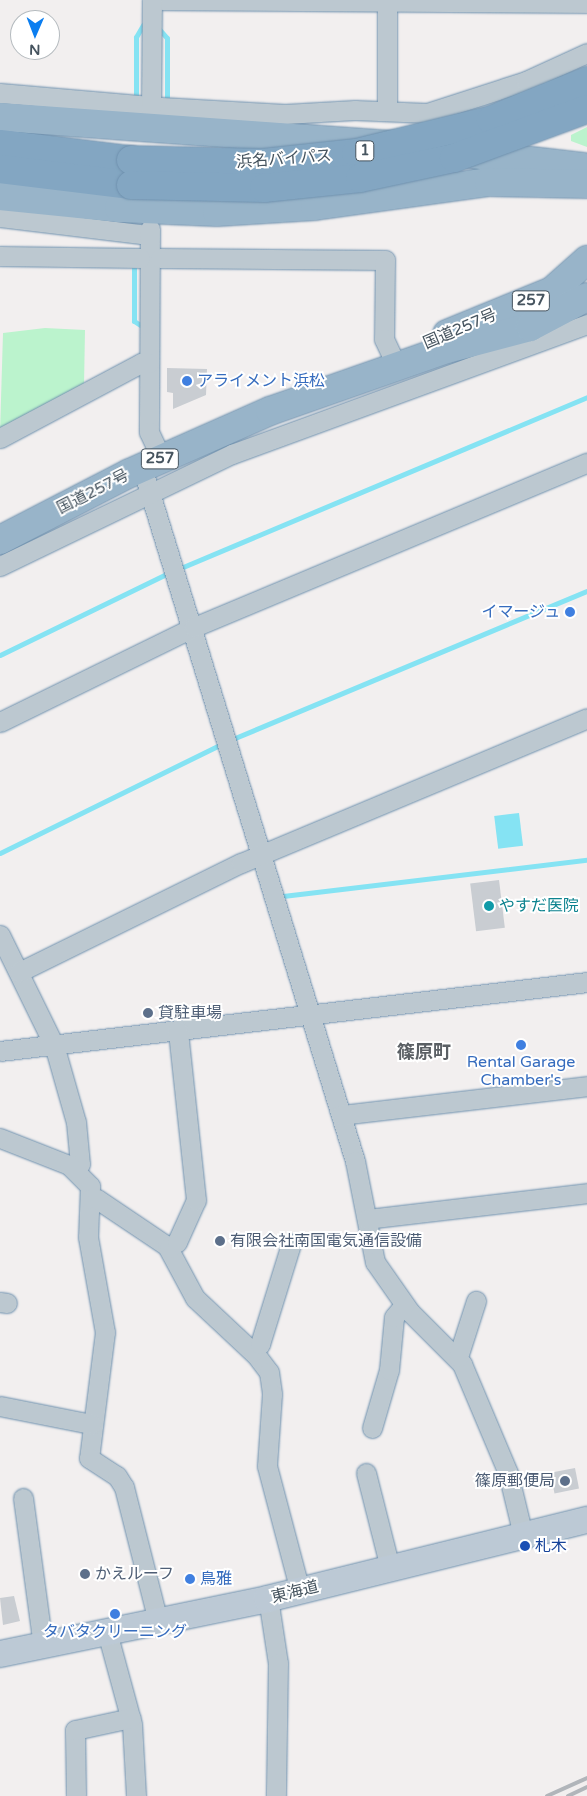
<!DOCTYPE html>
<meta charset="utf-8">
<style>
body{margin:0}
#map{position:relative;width:587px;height:1796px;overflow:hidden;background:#f2efef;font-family:"Varela Round","Noto Sans JP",sans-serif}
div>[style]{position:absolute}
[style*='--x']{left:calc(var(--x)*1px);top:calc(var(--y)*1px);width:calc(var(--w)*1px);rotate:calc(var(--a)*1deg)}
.green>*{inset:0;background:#bbf3cd}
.water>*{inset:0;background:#85e3f3;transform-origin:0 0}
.stream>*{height:5px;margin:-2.5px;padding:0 2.5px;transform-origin:2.5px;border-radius:2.5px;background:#85e3f3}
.building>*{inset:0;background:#c9cdd2;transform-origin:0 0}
.roads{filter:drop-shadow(0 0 1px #6f91ae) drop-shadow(0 0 1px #6f91ae)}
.minor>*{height:19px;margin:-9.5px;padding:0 9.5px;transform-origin:9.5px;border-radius:9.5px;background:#bcc8d0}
.secondary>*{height:26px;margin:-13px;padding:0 13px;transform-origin:13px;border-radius:13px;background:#bcc9d5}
.trunk>*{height:28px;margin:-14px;padding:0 14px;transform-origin:14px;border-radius:14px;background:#98b4c9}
.motorway>*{height:28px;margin:-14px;padding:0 14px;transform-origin:14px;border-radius:14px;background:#83a6c2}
.rail>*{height:4px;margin:-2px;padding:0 2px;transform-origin:2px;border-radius:2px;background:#b1b5ba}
.bridges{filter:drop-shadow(0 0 1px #6f91ae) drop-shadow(0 0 1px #6f91ae)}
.motorway-bridge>*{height:28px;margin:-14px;padding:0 14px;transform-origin:14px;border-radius:14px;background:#83a6c2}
.dots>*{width:14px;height:14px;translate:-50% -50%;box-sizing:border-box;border:2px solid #fff;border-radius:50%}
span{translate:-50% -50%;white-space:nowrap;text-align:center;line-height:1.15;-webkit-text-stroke:4px #fff;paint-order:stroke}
.shield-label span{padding:1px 4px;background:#fff;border:1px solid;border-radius:4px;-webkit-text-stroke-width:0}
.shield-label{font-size:15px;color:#46545f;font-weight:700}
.street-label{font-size:16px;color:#46545f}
.shop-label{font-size:16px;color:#366cbe}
.left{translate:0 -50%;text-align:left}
.right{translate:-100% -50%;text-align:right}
.culture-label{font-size:16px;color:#0d838f}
.service-label{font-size:16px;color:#4e5e75}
.transit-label{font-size:16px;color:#164399}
.neighbourhood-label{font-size:18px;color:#5b6065;font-weight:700}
.north{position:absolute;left:10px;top:10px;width:50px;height:50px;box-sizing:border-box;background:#fff;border:1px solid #b5bbbf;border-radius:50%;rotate:181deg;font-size:14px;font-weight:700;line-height:20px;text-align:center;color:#46545f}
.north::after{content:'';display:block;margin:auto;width:18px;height:22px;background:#0b7ef0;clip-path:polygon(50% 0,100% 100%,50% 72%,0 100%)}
</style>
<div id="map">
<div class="green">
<i style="clip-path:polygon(587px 127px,587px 147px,571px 141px,571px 135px)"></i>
<i style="clip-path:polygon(45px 328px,85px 330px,84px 386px,0 433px,3px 333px)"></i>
</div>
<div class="water">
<i style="left:519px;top:813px;width:33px;height:25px;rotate:83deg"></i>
</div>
<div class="stream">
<i style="--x:158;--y:28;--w:13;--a:48"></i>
<i style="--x:167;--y:38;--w:59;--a:90"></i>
<i style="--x:136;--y:97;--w:60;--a:-90"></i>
<i style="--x:136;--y:37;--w:14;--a:-60"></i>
<i style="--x:134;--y:263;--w:58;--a:90"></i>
<i style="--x:134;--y:321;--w:9;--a:32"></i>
<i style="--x:183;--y:567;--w:438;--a:-22.8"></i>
<i style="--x:0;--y:655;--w:189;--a:-26"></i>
<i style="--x:235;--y:738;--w:381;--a:-22.7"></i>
<i style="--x:0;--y:853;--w:247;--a:-26.2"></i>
<i style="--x:283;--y:896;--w:306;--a:-6.8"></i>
</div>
<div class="building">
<i style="clip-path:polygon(167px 368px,207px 369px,206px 395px,173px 409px,173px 393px,167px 392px)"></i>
<i style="left:499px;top:880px;width:48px;height:29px;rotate:83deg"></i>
<i style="left:575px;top:1468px;width:21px;height:25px;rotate:79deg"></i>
<i style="clip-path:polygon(14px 1596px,20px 1621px,3px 1625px,0 1598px)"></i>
</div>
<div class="roads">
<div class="minor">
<i style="--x:162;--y:0;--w:425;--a:0.4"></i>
<i style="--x:0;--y:93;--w:142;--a:4.9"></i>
<i style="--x:161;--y:107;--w:124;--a:3.2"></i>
<i style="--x:285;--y:114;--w:70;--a:-3.3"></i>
<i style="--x:355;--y:110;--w:72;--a:2.4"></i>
<i style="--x:427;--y:113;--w:104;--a:-17.9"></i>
<i style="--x:526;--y:81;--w:67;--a:-24.7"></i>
<i style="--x:151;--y:110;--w:110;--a:-89.5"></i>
<i style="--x:387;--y:111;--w:111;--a:-90"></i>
<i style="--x:0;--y:217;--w:142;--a:6.9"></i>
<i style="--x:150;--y:229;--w:203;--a:90.3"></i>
<i style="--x:149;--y:432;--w:29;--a:65"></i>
<i style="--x:0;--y:256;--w:140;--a:0.8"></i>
<i style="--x:160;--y:258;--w:225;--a:0.5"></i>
<i style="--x:385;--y:260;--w:79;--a:90.7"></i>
<i style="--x:384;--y:339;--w:21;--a:65"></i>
<i style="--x:0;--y:438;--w:160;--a:-28"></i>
<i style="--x:141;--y:363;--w:8;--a:0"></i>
<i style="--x:142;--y:467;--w:726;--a:72.94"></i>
<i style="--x:355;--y:1161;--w:103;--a:78.8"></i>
<i style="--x:375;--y:1262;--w:61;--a:55"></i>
<i style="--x:410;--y:1312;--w:74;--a:45"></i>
<i style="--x:462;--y:1364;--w:118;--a:67.1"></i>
<i style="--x:508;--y:1473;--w:64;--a:76.4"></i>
<i style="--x:0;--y:566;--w:258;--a:-25.8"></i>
<i style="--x:232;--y:454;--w:378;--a:-20.1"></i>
<i style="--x:0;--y:722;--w:216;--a:-26.1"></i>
<i style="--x:194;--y:627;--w:426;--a:-22.7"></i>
<i style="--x:0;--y:935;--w:123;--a:63.9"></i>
<i style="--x:54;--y:1045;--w:80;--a:74.1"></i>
<i style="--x:76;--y:1122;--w:42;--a:84.6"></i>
<i style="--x:80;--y:1164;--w:7;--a:124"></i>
<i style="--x:19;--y:972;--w:247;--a:-26.2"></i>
<i style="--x:241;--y:863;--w:375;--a:-22.7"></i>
<i style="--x:0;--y:1051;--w:591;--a:-6.7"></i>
<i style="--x:341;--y:1115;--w:248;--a:-6.7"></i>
<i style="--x:0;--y:1138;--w:74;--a:21.4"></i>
<i style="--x:69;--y:1165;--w:30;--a:45"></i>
<i style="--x:90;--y:1186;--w:51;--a:92.2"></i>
<i style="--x:88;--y:1237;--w:97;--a:79.9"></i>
<i style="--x:105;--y:1332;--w:127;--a:97.2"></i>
<i style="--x:89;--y:1458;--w:33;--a:33"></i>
<i style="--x:117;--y:1476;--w:13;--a:58"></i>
<i style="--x:124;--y:1487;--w:138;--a:75.8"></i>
<i style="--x:90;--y:1199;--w:7;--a:0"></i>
<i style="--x:97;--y:1199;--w:84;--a:33.9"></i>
<i style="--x:167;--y:1246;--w:59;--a:61.7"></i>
<i style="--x:195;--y:1298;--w:83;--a:43.1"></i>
<i style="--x:256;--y:1355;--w:21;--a:53"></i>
<i style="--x:269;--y:1372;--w:22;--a:82"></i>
<i style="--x:272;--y:1394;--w:72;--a:94"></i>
<i style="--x:267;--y:1466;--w:129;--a:75.2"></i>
<i style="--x:367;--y:1219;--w:222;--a:-6.7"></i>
<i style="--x:169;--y:1248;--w:10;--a:-37"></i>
<i style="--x:177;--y:1242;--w:46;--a:-65.7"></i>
<i style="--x:196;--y:1200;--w:170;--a:-96.1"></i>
<i style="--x:0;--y:1302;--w:7;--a:8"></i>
<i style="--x:253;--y:1352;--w:11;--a:-49"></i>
<i style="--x:260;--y:1344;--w:105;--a:-72.8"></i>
<i style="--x:458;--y:1357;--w:59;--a:-72.2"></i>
<i style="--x:0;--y:1406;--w:93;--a:11.2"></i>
<i style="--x:372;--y:1428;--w:60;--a:-73.7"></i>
<i style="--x:389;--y:1370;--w:53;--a:-84.6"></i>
<i style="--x:394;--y:1317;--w:16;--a:-50"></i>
<i style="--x:366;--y:1473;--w:98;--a:75.8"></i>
<i style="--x:23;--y:1498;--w:148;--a:82.3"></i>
<i style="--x:268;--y:1598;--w:66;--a:81.3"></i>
<i style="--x:278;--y:1663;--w:133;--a:90.9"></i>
<i style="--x:107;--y:1632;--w:95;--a:74.8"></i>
<i style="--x:132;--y:1724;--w:72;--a:86.8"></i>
<i style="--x:76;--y:1795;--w:65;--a:-90.9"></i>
<i style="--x:75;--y:1730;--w:57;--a:-12.1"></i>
</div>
<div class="secondary">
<i style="--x:0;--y:1654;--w:273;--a:-11.6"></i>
<i style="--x:267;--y:1599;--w:330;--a:-13.9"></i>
</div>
<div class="trunk">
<i style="--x:0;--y:117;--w:395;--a:4.1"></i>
<i style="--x:394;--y:145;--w:191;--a:6.6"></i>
<i style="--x:0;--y:196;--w:120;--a:5.8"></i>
<i style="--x:119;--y:208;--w:98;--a:2.3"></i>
<i style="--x:217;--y:212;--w:98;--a:-3.5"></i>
<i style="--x:315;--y:206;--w:176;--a:-7.9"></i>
<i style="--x:489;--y:182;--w:98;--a:1.2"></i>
<i style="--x:447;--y:334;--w:113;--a:-22.3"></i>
<i style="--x:552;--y:291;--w:47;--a:-41.5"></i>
<i style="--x:0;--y:540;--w:146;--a:-27.3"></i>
<i style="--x:130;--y:473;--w:153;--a:-23.9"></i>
<i style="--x:270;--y:411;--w:188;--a:-19.3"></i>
<i style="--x:447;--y:349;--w:86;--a:-14.8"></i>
<i style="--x:530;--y:327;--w:64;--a:-27.8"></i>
</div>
<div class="motorway">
<i style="--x:0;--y:144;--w:132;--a:7"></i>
<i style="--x:0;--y:169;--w:132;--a:7"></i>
</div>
</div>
<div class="rail">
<i style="--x:547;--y:1796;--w:44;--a:-24.2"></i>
<i style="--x:568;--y:1796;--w:21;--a:-25"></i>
</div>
<div class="bridges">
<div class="motorway-bridge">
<i style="--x:131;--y:160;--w:132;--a:1.3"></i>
<i style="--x:263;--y:163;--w:94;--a:-6.1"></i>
<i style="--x:356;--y:153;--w:139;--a:-13.7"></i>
<i style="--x:491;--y:120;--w:104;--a:-22.1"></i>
<i style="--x:131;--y:185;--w:133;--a:1.3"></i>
<i style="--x:264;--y:188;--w:97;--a:-5.9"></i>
<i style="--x:360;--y:178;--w:96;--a:-12"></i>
<i style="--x:454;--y:158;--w:142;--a:-20.2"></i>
</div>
</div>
<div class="dots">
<i style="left:187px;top:381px;background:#3f7fe0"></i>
<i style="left:570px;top:612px;background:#3f7fe0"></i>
<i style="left:489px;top:906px;background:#0f9aa8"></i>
<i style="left:148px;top:1013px;background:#5c6f8a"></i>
<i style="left:521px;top:1045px;background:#3f7fe0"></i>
<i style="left:220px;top:1241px;background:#5c6f8a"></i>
<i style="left:565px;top:1481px;background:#5c6f8a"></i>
<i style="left:525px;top:1546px;background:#1a4fb4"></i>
<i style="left:85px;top:1574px;background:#5c6f8a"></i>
<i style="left:190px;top:1579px;background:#3f7fe0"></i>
<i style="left:115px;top:1614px;background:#3f7fe0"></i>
</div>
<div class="shield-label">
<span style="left:365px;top:151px">1</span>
<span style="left:531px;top:301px">257</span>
<span style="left:160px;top:459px">257</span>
</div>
<div class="street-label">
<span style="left:284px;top:159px;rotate:-4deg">浜名バイパス</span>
<span style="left:460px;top:329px;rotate:-23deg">国道257号</span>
<span style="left:93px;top:492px;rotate:-27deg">国道257号</span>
<span style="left:295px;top:1592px;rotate:-14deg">東海道</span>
</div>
<div class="shop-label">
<span class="left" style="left:197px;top:381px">アライメント浜松</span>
<span class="right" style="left:560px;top:612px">イマージュ</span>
<span style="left:521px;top:1071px">Rental Garage<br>Chamber's</span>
<span class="left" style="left:200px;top:1579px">鳥雅</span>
<span style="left:115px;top:1632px">タバタクリーニング</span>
</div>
<div class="culture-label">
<span class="left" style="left:499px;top:906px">やすだ医院</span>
</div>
<div class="service-label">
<span class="left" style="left:158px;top:1013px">貸駐車場</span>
<span class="left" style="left:230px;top:1241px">有限会社南国電気通信設備</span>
<span class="right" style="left:555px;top:1481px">篠原郵便局</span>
<span class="left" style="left:95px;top:1574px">かえルーフ</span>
</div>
<div class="transit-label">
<span class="left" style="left:535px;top:1546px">札木</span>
</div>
<div class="neighbourhood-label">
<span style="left:424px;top:1052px">篠原町</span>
</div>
<div class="north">N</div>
</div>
